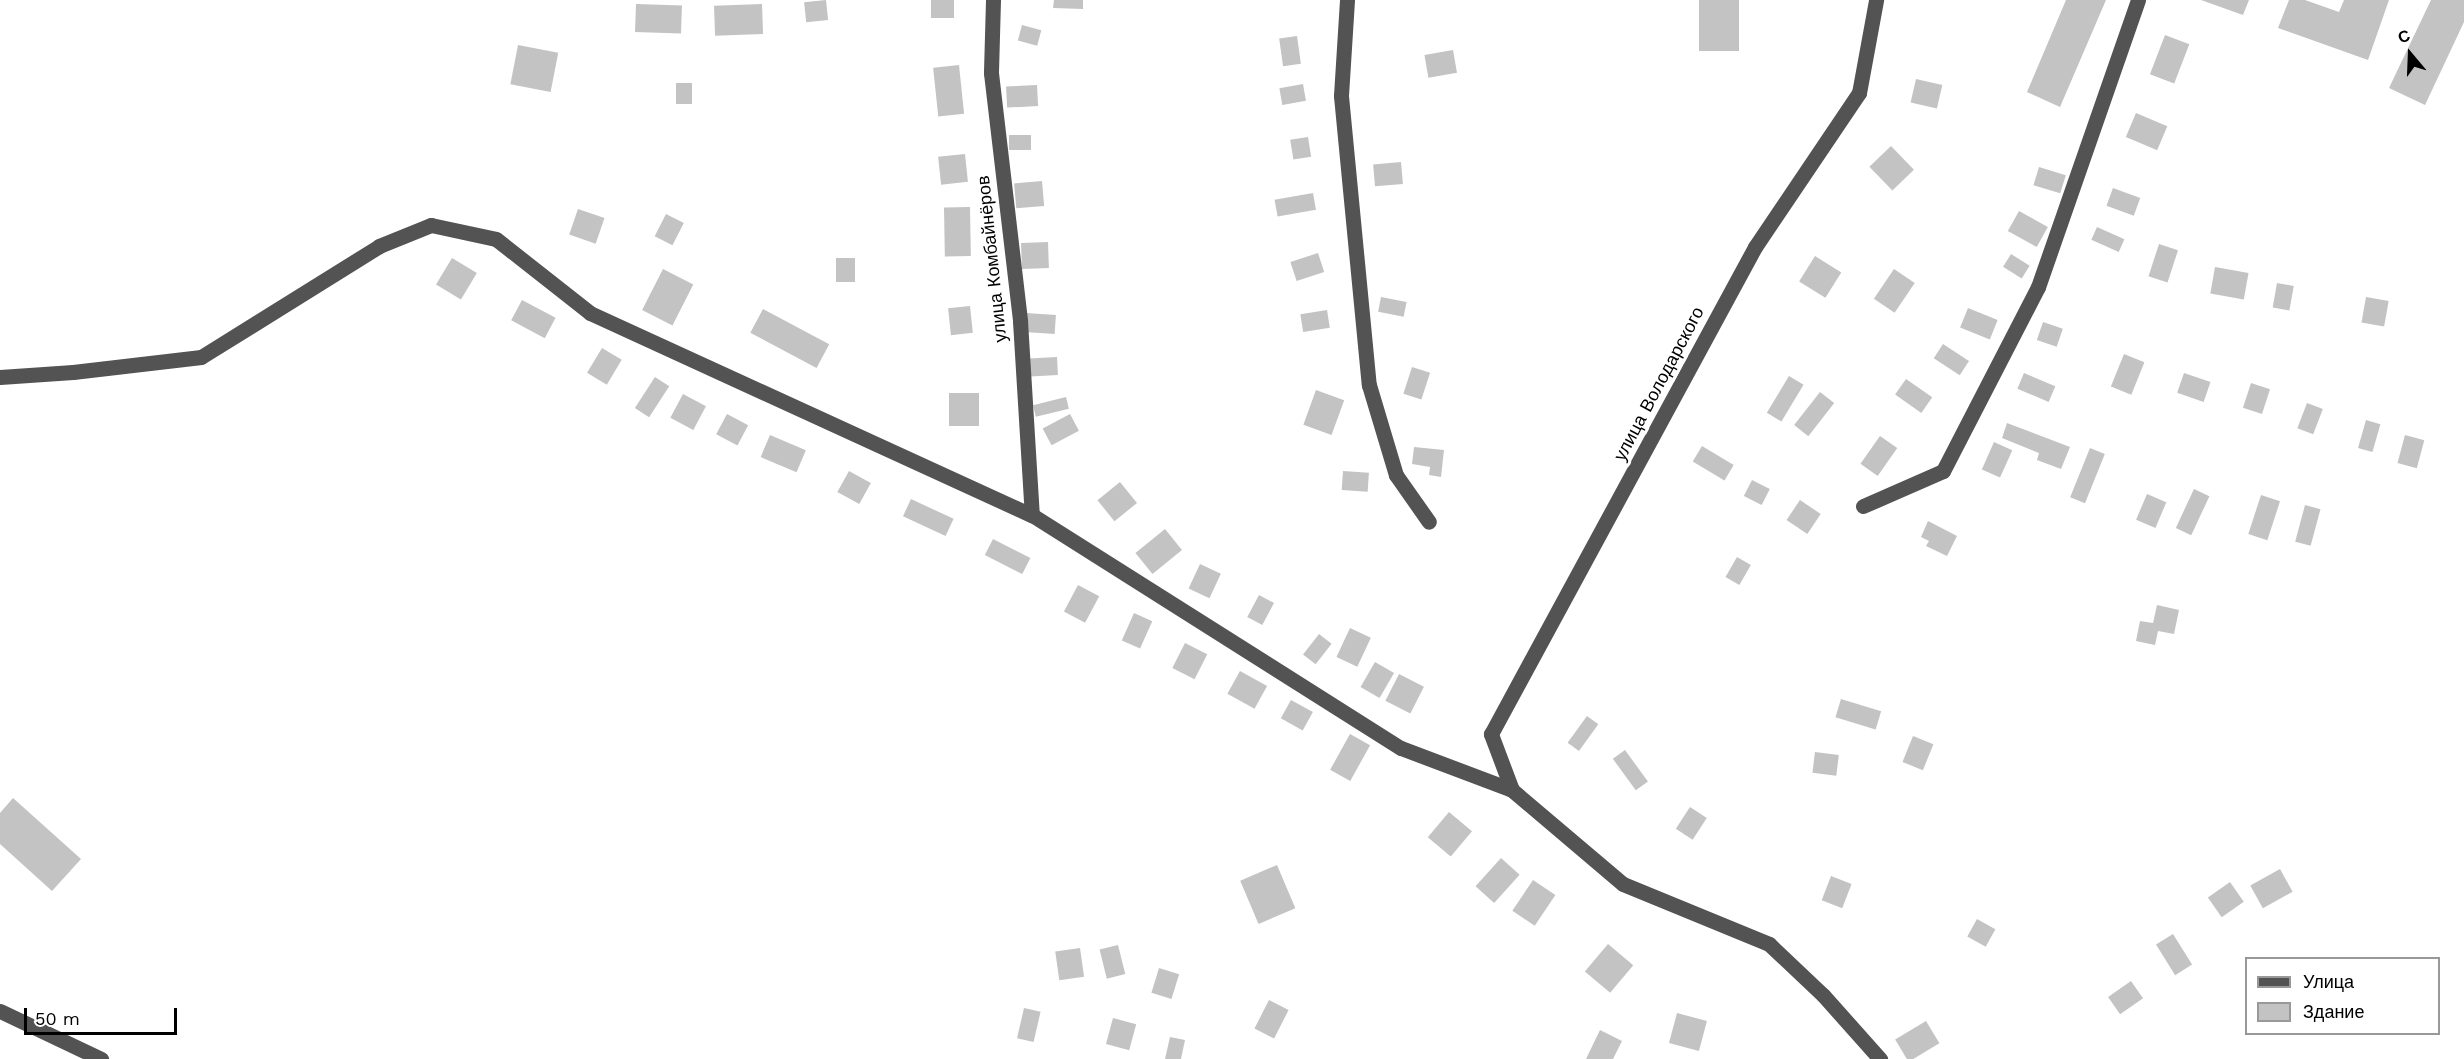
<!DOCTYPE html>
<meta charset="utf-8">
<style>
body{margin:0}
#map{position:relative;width:2464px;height:1059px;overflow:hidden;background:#fff;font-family:"Work Sans",sans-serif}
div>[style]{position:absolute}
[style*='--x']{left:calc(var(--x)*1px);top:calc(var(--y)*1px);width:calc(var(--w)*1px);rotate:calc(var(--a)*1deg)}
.building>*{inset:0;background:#c3c3c3;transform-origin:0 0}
.minor>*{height:15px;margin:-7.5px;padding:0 7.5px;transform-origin:7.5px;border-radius:7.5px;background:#535353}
span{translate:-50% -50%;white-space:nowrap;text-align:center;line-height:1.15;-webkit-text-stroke:6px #fff;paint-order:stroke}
.street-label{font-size:18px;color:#000}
.legend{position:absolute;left:2245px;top:957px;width:195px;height:78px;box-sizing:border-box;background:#fff;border:2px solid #999;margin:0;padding:8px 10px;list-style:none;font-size:18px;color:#000}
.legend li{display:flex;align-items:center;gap:12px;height:30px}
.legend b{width:30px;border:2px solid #999}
.north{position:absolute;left:2380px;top:24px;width:60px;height:60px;-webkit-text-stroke:4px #fff;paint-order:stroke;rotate:341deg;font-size:16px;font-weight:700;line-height:24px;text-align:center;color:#000}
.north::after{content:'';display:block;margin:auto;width:21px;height:27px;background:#000;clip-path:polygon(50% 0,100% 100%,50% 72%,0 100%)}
.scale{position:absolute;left:24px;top:1008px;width:153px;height:27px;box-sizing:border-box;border:3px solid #000;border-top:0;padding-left:8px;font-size:18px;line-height:21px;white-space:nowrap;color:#000;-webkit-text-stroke:4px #fff;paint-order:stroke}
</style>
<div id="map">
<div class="building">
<i style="left:826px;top:0;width:20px;height:22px;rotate:84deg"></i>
<i style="left:931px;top:0;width:23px;height:18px"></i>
<i style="clip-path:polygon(1054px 0,1083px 0,1083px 9px,1053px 8px)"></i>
<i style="left:1699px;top:0;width:40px;height:51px"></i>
<i style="clip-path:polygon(2066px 0,2106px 0,2060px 107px,2027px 92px)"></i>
<i style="clip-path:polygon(2201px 0,2249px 0,2243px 15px)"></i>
<i style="clip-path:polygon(2289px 0,2305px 0,2339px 12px,2344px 0,2389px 0,2368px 60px,2278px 28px)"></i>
<i style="clip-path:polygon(2431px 0,2464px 0,2464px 22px,2425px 105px,2389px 88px)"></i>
<i style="left:636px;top:4px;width:46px;height:28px;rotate:2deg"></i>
<i style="left:762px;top:4px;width:30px;height:48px;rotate:88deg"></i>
<i style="left:1022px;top:25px;width:20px;height:16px;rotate:15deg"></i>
<i style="left:2165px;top:35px;width:26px;height:42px;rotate:21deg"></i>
<i style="left:1297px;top:36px;width:28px;height:18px;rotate:82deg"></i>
<i style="left:518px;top:45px;width:41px;height:40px;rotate:11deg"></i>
<i style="left:1453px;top:50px;width:23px;height:29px;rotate:80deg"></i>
<i style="left:959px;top:65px;width:49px;height:26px;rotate:84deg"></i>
<i style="left:1916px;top:79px;width:27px;height:24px;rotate:13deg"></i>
<i style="left:676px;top:83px;width:16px;height:21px"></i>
<i style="left:1303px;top:84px;width:17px;height:24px;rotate:80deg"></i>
<i style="left:1037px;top:85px;width:21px;height:31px;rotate:87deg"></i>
<i style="left:2136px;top:113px;width:34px;height:26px;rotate:23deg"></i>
<i style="left:1009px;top:135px;width:22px;height:15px"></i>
<i style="left:1308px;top:137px;width:20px;height:18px;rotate:81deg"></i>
<i style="left:1891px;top:146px;width:33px;height:30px;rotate:46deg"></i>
<i style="left:965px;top:154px;width:28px;height:27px;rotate:84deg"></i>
<i style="left:1401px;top:162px;width:22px;height:28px;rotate:85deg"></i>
<i style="left:2039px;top:167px;width:28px;height:19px;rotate:17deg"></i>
<i style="left:1042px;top:181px;width:25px;height:28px;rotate:85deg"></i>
<i style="left:2113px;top:188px;width:29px;height:19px;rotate:20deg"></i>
<i style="left:1313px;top:193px;width:17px;height:39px;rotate:80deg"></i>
<i style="left:970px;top:207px;width:49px;height:26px;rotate:89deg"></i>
<i style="left:578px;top:209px;width:28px;height:27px;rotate:19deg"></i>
<i style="left:2019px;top:211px;width:33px;height:23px;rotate:29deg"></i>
<i style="left:666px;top:214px;width:20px;height:25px;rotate:27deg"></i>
<i style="left:2097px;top:227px;width:30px;height:14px;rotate:24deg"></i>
<i style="left:1048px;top:242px;width:26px;height:27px;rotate:88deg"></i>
<i style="left:2159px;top:244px;width:20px;height:34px;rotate:18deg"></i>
<i style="left:1318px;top:253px;width:20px;height:29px;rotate:72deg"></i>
<i style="left:2011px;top:254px;width:22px;height:15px;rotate:32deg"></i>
<i style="left:1815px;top:256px;width:31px;height:30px;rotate:32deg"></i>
<i style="left:452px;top:258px;width:29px;height:31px;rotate:31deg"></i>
<i style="left:836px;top:258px;width:19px;height:24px"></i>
<i style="left:2215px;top:267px;width:34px;height:27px;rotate:10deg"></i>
<i style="left:663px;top:269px;width:34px;height:46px;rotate:27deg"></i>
<i style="left:1894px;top:269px;width:25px;height:36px;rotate:34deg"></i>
<i style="left:2277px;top:283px;width:17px;height:25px;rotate:10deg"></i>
<i style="left:1381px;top:297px;width:26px;height:15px;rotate:11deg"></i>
<i style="left:2366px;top:297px;width:23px;height:26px;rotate:10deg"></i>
<i style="left:522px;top:300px;width:38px;height:23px;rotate:28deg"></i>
<i style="left:970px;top:306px;width:27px;height:22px;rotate:84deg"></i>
<i style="left:1968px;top:308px;width:32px;height:21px;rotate:22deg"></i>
<i style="left:763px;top:309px;width:75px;height:27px;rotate:28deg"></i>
<i style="left:1327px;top:310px;width:18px;height:27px;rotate:81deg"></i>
<i style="left:1026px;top:313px;width:30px;height:19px;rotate:4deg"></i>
<i style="left:2043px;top:322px;width:21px;height:19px;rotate:19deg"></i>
<i style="left:1943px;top:344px;width:31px;height:17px;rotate:33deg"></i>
<i style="left:602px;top:348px;width:23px;height:29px;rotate:31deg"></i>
<i style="left:2124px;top:354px;width:22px;height:35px;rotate:22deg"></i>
<i style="left:1057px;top:357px;width:18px;height:28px;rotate:87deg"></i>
<i style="left:1412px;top:367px;width:19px;height:28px;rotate:18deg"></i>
<i style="left:2024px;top:373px;width:34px;height:17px;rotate:23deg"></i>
<i style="left:2184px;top:373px;width:28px;height:21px;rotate:19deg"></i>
<i style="left:1789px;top:376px;width:17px;height:43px;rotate:31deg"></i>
<i style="left:655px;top:377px;width:17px;height:37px;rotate:33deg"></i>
<i style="left:1906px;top:379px;width:32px;height:19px;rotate:35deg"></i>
<i style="left:2251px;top:383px;width:20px;height:26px;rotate:18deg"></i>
<i style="left:1316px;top:390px;width:30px;height:37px;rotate:20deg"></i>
<i style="left:1820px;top:392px;width:18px;height:42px;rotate:38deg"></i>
<i style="left:949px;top:393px;width:30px;height:33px"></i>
<i style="left:683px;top:394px;width:26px;height:27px;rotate:28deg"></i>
<i style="left:1066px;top:397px;width:12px;height:34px;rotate:76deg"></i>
<i style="left:2307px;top:403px;width:17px;height:27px;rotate:21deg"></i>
<i style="left:727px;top:414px;width:24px;height:23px;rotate:28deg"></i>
<i style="left:1070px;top:414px;width:19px;height:31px;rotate:62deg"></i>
<i style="left:2366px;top:420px;width:15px;height:29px;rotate:16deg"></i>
<i style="clip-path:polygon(2007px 423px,2070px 447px,2061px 469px,2037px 460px,2039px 453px,2002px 438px)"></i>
<i style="left:770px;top:435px;width:39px;height:24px;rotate:23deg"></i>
<i style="left:2405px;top:435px;width:20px;height:29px;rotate:15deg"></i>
<i style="left:1880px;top:436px;width:21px;height:34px;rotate:35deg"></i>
<i style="left:1994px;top:442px;width:20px;height:30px;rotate:24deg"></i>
<i style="left:1702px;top:446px;width:37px;height:18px;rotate:31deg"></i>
<i style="clip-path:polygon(1414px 447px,1444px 450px,1441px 477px,1429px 475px,1430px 467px,1412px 464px)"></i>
<i style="left:2090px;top:448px;width:16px;height:53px;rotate:22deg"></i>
<i style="left:849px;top:471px;width:25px;height:24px;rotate:29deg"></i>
<i style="left:1343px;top:471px;width:26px;height:19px;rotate:4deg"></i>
<i style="left:1752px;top:480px;width:20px;height:18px;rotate:27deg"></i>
<i style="left:1120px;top:482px;width:27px;height:29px;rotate:51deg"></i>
<i style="left:2194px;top:489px;width:17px;height:43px;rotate:25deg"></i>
<i style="left:2147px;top:494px;width:21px;height:28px;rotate:23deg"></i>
<i style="left:2261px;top:495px;width:20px;height:41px;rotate:18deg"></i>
<i style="left:911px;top:499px;width:47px;height:19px;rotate:25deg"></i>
<i style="left:1800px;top:500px;width:25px;height:24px;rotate:34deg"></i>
<i style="left:2305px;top:505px;width:16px;height:38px;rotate:15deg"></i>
<i style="clip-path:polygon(1928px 521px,1957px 536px,1947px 556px,1926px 546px,1929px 541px,1921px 537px)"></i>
<i style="left:1165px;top:529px;width:27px;height:38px;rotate:51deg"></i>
<i style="left:993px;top:539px;width:42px;height:18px;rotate:27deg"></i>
<i style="left:1737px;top:557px;width:16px;height:23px;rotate:30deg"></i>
<i style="left:1200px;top:564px;width:23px;height:27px;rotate:25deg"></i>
<i style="left:1078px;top:585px;width:24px;height:30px;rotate:28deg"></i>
<i style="left:1259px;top:595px;width:17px;height:25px;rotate:28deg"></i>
<i style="clip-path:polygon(2157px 605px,2179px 610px,2174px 634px,2158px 631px,2155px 645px,2136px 641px,2140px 621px,2153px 623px)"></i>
<i style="left:1134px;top:613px;width:20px;height:30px;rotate:24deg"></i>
<i style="left:1350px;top:628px;width:23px;height:32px;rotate:25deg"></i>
<i style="left:1319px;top:634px;width:16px;height:26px;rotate:38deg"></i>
<i style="left:1185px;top:643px;width:25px;height:28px;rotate:27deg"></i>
<i style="left:1375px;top:662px;width:22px;height:29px;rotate:30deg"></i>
<i style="left:1240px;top:671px;width:31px;height:26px;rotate:29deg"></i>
<i style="left:1399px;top:674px;width:28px;height:30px;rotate:27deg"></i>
<i style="left:1841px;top:699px;width:42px;height:19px;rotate:17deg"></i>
<i style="left:1291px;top:700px;width:25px;height:21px;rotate:29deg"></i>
<i style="left:1587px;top:716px;width:14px;height:33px;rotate:36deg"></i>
<i style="left:1350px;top:734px;width:23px;height:41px;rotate:29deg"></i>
<i style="left:1913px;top:736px;width:22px;height:28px;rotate:22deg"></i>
<i style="left:1625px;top:750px;width:39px;height:15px;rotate:54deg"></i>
<i style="left:1815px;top:752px;width:24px;height:21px;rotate:7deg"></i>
<i style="clip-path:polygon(13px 798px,81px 859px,52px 891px,0 844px,0 813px)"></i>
<i style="left:1690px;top:807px;width:20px;height:26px;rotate:33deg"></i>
<i style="left:1449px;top:812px;width:30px;height:33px;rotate:40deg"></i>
<i style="left:1501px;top:858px;width:25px;height:38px;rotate:42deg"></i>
<i style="left:1277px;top:865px;width:47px;height:40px;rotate:67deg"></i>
<i style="left:2280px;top:869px;width:26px;height:34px;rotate:61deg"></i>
<i style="left:1831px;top:876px;width:22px;height:26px;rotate:21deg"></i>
<i style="left:1533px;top:880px;width:27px;height:37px;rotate:34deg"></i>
<i style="left:2230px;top:882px;width:24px;height:27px;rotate:55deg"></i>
<i style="left:1977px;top:919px;width:21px;height:20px;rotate:29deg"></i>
<i style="left:2173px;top:934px;width:36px;height:20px;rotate:58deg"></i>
<i style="left:1608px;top:944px;width:33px;height:36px;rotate:40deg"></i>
<i style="left:1118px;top:945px;width:30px;height:19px;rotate:76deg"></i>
<i style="left:1080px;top:948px;width:29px;height:25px;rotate:82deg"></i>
<i style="left:1159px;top:968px;width:21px;height:26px;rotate:17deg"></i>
<i style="left:2131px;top:981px;width:21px;height:28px;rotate:55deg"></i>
<i style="left:1269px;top:1000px;width:22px;height:32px;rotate:27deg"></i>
<i style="left:1024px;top:1008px;width:17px;height:31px;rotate:13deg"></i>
<i style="left:1677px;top:1013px;width:31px;height:31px;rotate:15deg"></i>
<i style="left:1113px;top:1018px;width:24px;height:27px;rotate:15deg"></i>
<i style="left:1926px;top:1021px;width:26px;height:36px;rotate:59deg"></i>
<i style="clip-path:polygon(1600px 1030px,1622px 1041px,1613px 1059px,1586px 1059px)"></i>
<i style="clip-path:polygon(1170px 1037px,1185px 1040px,1181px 1059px,1165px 1059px)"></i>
</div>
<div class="minor">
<i style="--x:993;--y:0;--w:73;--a:91.6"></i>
<i style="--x:991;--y:73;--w:250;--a:83.3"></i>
<i style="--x:1020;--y:321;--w:194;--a:86.5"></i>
<i style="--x:1347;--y:0;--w:96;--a:93.6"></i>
<i style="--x:1341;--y:96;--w:290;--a:84.5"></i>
<i style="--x:1369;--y:385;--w:94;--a:73.3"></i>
<i style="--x:1396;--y:475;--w:57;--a:54.9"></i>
<i style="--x:0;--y:377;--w:73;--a:-3.9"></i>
<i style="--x:73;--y:372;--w:129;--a:-6.7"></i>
<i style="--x:201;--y:357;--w:210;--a:-31.9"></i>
<i style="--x:379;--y:246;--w:56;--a:-22"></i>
<i style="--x:431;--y:225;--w:66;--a:12.2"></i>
<i style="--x:496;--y:239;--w:120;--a:38.2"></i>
<i style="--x:590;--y:313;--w:486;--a:24.6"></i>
<i style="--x:1032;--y:515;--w:436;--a:32.3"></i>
<i style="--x:1401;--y:748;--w:119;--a:20.7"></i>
<i style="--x:1512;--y:790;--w:145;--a:40.3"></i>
<i style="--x:1623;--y:884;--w:158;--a:22.3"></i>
<i style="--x:1769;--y:944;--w:74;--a:43.4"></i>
<i style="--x:1823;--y:995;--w:86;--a:48.3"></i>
<i style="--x:1863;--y:506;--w:87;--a:-23.6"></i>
<i style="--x:1943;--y:471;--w:207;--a:-62.7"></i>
<i style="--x:2038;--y:287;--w:304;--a:-70.8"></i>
<i style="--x:1512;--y:790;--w:60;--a:-110.6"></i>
<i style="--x:1491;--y:734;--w:554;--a:-61.54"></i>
<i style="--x:1755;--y:247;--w:186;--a:-56"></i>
<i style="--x:1859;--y:93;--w:95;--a:-79.6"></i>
<i style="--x:0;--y:1011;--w:112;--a:25.4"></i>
</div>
<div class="street-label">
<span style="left:992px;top:259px;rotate:-96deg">улица Комбайнёров</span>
<span style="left:1659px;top:384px;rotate:-62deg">улица Володарского</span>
</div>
<ul class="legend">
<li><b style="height:8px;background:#535353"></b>Улица</li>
<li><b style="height:16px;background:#c3c3c3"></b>Здание</li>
</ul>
<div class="north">С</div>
<div class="scale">50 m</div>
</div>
